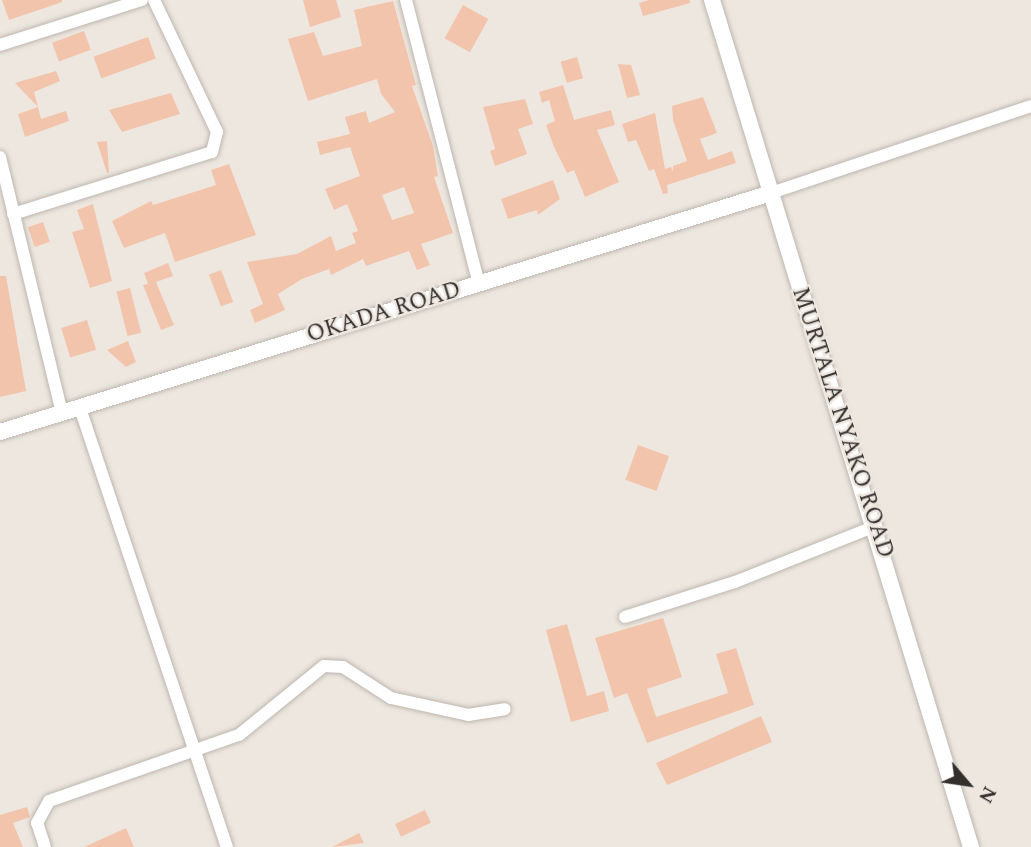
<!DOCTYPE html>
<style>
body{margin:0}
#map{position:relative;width:1031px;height:847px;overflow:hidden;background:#ede7df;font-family:Spectral,serif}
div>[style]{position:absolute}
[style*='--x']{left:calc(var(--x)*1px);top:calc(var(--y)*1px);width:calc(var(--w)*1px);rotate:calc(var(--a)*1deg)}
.building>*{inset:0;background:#f3c4ac;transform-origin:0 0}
.roads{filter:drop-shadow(0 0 2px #bdb6b0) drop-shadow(0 0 2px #bdb6b0)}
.minor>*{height:12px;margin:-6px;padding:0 6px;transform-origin:6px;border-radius:6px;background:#fff}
.tertiary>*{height:16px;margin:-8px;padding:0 8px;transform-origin:8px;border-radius:8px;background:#fff}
span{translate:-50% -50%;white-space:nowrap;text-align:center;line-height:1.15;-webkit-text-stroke:5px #ede7df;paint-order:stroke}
.street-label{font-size:23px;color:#322f2d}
.north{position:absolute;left:933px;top:749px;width:70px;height:70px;-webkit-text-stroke:5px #ede7df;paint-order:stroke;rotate:119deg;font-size:19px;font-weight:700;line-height:28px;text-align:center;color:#322f2d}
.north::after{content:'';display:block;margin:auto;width:24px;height:32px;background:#322f2d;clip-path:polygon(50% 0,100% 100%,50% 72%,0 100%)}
</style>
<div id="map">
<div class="building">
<i style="clip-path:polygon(2px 0,62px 0,62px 2px,9px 20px)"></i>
<i style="clip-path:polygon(303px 0,336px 0,341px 17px,310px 27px)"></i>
<i style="clip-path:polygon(649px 0,690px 0,690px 3px,643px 16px,639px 3px)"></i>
<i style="clip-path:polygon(evenodd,393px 1px,416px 85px,412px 86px,433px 146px,438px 176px,434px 177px,453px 233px,421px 244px,430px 265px,417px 270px,409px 251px,366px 266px,363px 259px,331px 275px,329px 269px,302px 279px,278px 294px,285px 310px,255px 323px,250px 310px,263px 304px,247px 262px,297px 254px,331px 236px,336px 251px,356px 243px,352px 233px,358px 231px,347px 204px,334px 210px,325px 189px,360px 176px,350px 147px,320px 155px,317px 142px,350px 134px,345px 117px,366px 111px,369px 123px,395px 112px,381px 94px,377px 79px,308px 101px,288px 39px,314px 32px,323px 56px,362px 46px,354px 10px,393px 1px,404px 187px,414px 213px,392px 220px,382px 195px,404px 187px)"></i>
<i style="left:463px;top:5px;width:29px;height:38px;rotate:29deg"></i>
<i style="left:84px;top:31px;width:20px;height:34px;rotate:70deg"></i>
<i style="left:148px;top:37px;width:23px;height:58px;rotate:70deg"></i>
<i style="left:577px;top:57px;width:22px;height:17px;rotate:74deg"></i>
<i style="clip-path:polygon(618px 64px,631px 65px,640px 95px,627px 98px)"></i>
<i style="clip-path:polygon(56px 71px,60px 81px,34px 92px,38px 107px,15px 83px)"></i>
<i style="clip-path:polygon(563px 85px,574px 120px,611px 110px,615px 125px,597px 130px,619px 182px,585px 197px,574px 170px,567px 173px,554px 147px,546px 125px,555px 121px,549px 100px,542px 103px,539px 92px)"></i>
<i style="clip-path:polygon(171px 93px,180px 114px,122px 132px,109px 110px)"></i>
<i style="clip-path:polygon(703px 97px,717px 133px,700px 139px,708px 160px,732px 151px,736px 163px,667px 185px,668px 193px,663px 194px,654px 169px,649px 171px,636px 140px,628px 142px,622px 124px,655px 113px,665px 169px,671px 167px,673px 172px,673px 166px,687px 161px,673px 120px,672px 106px)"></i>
<i style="clip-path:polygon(525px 99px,533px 124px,518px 129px,527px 154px,495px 166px,490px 151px,495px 149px,483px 107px)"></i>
<i style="clip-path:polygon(38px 107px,41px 119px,66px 111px,69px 121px,25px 137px,18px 114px)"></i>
<i style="clip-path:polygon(107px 141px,109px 173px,107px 173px,97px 142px)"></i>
<i style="clip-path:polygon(229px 164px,256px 235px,175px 262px,165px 233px,124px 248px,112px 221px,151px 201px,153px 205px,216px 185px,211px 170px)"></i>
<i style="clip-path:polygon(553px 180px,560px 199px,538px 215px,537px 210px,508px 219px,501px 199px)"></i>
<i style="clip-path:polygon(93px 204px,112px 281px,90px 288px,72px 232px,84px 229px,77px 210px)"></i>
<i style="left:43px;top:222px;width:21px;height:16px;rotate:71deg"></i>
<i style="clip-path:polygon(168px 263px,173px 276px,156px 282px,174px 325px,161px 330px,143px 285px,148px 284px,144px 273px)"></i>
<i style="left:221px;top:270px;width:34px;height:13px;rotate:69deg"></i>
<i style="clip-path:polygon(0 276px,6px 276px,26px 391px,0 397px)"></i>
<i style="left:130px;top:288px;width:46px;height:14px;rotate:76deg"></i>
<i style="left:87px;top:320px;width:31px;height:27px;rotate:73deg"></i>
<i style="clip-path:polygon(128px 341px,136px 362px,126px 367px,107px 350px)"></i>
<i style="left:638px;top:445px;width:33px;height:37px;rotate:20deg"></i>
<i style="clip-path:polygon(663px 618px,682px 677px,647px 689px,656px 717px,728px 693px,716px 654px,736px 648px,754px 705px,647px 743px,627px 693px,614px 698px,595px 638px)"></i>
<i style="clip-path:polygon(567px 624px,587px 696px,604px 691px,609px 711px,571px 722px,546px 630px)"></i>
<i style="clip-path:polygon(761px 716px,772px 742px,667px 785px,656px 763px)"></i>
<i style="clip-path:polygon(27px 807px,30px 817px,13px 823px,23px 847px,0 847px,0 815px)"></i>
<i style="left:425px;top:810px;width:14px;height:33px;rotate:65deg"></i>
<i style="clip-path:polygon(126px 828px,134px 847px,84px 847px)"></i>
<i style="clip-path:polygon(359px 833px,364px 843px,332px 847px)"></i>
</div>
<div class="roads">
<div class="minor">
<i style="--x:406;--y:0;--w:293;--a:75.6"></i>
<i style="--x:0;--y:45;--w:149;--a:-17.6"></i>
<i style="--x:0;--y:157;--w:263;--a:76.4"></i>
<i style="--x:768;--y:194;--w:277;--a:-18.5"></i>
<i style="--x:13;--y:214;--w:208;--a:-17.3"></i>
<i style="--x:212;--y:152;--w:21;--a:-76"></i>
<i style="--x:217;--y:132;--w:146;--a:-115.5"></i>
<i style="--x:80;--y:408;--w:463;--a:71.5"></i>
<i style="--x:625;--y:617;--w:115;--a:-17.7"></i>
<i style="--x:735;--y:582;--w:152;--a:-21.7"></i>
<i style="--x:45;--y:847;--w:25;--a:-108"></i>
<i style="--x:37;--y:823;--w:25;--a:-61"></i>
<i style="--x:49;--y:801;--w:201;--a:-19.2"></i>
<i style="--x:239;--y:735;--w:109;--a:-39.1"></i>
<i style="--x:324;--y:666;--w:19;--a:3"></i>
<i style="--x:343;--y:667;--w:57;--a:32.9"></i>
<i style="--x:391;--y:698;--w:79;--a:12.4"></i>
<i style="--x:468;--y:715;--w:37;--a:-9"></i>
</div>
<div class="tertiary">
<i style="--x:712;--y:0;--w:886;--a:73"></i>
<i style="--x:0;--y:432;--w:804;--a:-17.22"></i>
</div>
</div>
<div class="street-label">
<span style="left:384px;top:313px;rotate:-17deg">OKADA ROAD</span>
<span style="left:842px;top:423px;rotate:72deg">MURTALA NYAKO ROAD</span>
</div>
<div class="north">N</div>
</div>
